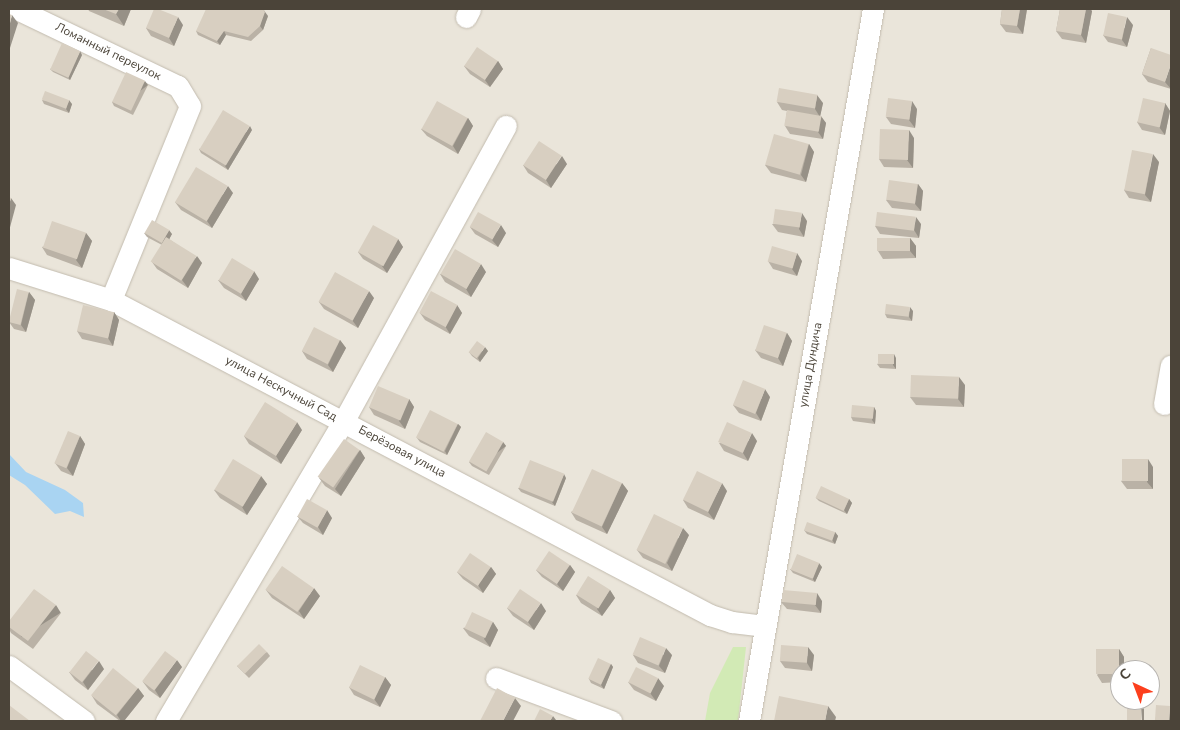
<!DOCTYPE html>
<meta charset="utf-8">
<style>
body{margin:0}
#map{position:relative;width:1180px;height:730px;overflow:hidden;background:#f6f3ec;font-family:"Nunito Sans",sans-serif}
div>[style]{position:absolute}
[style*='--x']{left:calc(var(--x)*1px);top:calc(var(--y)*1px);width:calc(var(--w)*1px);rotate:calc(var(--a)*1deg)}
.residential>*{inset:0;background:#eae5da}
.green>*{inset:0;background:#d2eab5}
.water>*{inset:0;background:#a9d4f2}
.roads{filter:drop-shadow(0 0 1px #c2bbae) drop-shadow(0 0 1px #c2bbae)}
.minor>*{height:21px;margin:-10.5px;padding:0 10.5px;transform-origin:10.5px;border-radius:10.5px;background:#fff}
.wall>*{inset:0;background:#bab2a6}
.shaded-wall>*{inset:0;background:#979187;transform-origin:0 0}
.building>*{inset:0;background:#d8cfc1;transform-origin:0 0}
span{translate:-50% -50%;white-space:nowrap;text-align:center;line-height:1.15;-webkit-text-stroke:5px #fff;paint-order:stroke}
.street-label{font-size:12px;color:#4b4439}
.frame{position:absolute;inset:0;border:10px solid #4b4439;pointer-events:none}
.north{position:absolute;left:1110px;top:660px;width:50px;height:50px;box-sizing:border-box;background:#fff;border:1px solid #b7b4b0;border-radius:50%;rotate:317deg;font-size:14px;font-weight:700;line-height:20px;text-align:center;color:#4b4439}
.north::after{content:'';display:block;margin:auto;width:18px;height:22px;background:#fc3f1d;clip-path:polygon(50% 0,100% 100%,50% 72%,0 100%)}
</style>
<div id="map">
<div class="residential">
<i style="clip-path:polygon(evenodd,9px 9px,1171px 9px,1171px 721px,9px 721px,9px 9px,1120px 670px,1150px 670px,1150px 700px,1120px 700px,1120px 670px)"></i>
</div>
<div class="green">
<i style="clip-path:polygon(733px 647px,746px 647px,738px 721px,705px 721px,710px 693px)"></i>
</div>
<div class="water">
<i style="clip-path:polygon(9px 454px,26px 472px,65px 490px,83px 503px,84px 517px,70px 511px,55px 514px,25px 485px,9px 475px)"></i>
</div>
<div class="roads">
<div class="minor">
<i style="--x:17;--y:9;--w:178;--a:25.6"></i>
<i style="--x:178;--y:86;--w:23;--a:59"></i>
<i style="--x:190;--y:106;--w:209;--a:112.2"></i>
<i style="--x:466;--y:17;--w:9;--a:-63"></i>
<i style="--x:9;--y:268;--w:107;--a:17.4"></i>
<i style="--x:111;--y:300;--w:677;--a:27.74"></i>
<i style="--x:710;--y:615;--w:23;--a:18"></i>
<i style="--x:732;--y:622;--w:32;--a:7"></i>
<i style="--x:1164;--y:404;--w:39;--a:-80"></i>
<i style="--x:9;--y:666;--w:93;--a:36.3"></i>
<i style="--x:496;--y:678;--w:123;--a:20.5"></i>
<i style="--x:166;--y:721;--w:347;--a:-59.4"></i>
<i style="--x:343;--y:422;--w:338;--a:-61.2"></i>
<i style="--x:749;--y:721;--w:723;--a:-80.12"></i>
</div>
</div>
<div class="wall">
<i style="clip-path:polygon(88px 9px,131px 9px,124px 26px,89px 11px)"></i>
<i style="clip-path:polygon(1002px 9px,1027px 9px,1023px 34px,1006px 32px,1000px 24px)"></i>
<i style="clip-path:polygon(1060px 9px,1090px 9px,1092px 11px,1086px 43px,1062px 39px,1056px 31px)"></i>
<i style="clip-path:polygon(268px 16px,263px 30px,251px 41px,226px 35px,220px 45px,198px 35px,196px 31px)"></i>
<i style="clip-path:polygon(183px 25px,174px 46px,151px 36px,146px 28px)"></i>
<i style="clip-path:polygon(1133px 25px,1127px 47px,1108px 42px,1103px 35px)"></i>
<i style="clip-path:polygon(1151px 48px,1171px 89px,1148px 82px,1142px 74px)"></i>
<i style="clip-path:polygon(82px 55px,70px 80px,53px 72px,50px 69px)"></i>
<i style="clip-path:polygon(498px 61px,503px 69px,490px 87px,470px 74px,464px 66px)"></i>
<i style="clip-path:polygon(148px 85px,133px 115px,114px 106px,112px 102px)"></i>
<i style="clip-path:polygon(42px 100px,72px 104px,69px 113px,44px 104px)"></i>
<i style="clip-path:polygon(777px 102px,823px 103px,820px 116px,826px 123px,823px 139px,790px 134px,785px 126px,787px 111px,782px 110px)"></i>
<i style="clip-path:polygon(1165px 103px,1170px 111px,1165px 135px,1142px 130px,1137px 122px)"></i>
<i style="clip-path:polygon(917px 109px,915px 128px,891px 124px,886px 117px)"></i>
<i style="clip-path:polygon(468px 118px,473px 126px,458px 154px,427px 136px,421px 129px)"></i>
<i style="clip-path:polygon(252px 130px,228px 170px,201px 153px,199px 149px)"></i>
<i style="clip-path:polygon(914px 138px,913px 168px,884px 167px,879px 159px)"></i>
<i style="clip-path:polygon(809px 144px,814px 152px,806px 182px,771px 173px,765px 165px)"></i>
<i style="clip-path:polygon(1159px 162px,1151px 202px,1129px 198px,1124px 190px)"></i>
<i style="clip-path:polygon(567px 164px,551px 188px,528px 173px,523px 165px)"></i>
<i style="clip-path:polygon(918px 184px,923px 191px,921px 211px,892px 208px,886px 200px)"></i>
<i style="clip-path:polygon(233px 193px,212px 228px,181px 210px,175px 202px)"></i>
<i style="clip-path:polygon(807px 221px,804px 237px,778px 232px,772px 224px)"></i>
<i style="clip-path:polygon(921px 224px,919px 238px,880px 234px,875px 226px)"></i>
<i style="clip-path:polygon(470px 227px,506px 233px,498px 247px,475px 234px)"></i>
<i style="clip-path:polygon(86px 233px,92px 241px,82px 268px,47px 255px,42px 247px)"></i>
<i style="clip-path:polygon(144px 233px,172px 234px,169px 239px,202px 263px,188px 288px,157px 269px,152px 262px,162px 245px,147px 237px)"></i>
<i style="clip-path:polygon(910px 238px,916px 246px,916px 258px,883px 259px,878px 251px)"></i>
<i style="clip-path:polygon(398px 239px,403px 247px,387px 273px,363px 259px,358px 252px)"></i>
<i style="clip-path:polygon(768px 261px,802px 261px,797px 276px,773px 269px)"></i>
<i style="clip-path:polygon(486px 272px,471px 297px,445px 282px,440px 274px)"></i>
<i style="clip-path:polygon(259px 279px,246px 301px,224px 288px,218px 280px)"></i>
<i style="clip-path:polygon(29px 292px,35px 300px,26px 332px,14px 329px,9px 322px)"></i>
<i style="clip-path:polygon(374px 298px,358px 328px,324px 309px,319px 302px)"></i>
<i style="clip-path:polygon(457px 305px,462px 313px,450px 334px,425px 320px,420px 313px)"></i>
<i style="clip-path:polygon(913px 311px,912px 321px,887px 318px,885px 314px)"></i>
<i style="clip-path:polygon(114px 312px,119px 320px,113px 346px,82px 339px,77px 331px)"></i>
<i style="clip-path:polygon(787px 333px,792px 341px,783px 366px,761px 358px,755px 350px)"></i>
<i style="clip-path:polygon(340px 340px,346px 348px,333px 372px,307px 359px,302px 351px)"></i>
<i style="clip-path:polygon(488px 351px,480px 362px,472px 356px,469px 352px)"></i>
<i style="clip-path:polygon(896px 358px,896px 369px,880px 368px,877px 364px)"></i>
<i style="clip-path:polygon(965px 385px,964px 407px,916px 405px,910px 397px)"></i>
<i style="clip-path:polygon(770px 397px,761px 421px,739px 413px,733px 405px)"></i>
<i style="clip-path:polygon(409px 399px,414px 407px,405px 429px,374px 415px,369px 407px)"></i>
<i style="clip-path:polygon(874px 407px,876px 411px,875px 424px,853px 421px,851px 417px)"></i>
<i style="clip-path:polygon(458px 424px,461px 427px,447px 455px,420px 442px,417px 438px)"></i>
<i style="clip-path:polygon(302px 430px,281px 464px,249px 444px,244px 436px)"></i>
<i style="clip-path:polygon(80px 436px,85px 444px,73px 476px,61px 471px,55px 463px)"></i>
<i style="clip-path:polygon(757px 441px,748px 461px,724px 451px,719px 443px)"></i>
<i style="clip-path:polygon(503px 442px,506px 446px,489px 475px,472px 466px,469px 462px)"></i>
<i style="clip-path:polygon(360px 450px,365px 458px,341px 496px,325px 486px,319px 478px)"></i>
<i style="clip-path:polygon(1153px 467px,1153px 489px,1127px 489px,1121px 481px)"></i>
<i style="clip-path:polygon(261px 476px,267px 484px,247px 515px,220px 498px,214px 490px)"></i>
<i style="clip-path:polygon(566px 478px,555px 506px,521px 492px,518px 488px)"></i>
<i style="clip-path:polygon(622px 483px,628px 491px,607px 534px,576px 520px,571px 512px)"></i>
<i style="clip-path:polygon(727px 491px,714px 520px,688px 508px,683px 500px)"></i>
<i style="clip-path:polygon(816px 498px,849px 499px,852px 503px,847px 514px,819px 501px)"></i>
<i style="clip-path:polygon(297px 516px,332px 518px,323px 535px,303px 523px)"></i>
<i style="clip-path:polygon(804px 530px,835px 532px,838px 536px,835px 544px,807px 534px)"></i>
<i style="clip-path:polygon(689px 535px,672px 571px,643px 558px,637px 550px)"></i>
<i style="clip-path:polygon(570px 565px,575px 572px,563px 591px,542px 577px,536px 570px)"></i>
<i style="clip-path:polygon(491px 567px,496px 574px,483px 593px,463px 579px,457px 572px)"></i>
<i style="clip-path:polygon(822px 567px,815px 582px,793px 573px,790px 569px)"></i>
<i style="clip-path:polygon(266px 590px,320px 596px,304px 619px,272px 598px)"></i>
<i style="clip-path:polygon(610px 590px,615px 598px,602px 616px,581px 603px,576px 595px)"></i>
<i style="clip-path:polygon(822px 601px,821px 613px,787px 609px,781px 602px)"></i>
<i style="clip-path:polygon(507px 608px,546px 611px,534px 630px,513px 616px)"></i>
<i style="clip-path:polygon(61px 613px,33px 649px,11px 633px,9px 629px,9px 621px)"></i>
<i style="clip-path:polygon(493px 622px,498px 630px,490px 647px,469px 636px,463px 628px)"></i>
<i style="clip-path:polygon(1119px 649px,1124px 657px,1120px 670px,1120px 682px,1102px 683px,1097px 675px)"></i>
<i style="clip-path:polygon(267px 652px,270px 656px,249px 678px,237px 666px)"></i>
<i style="clip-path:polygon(633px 655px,672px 655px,665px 673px,638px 663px)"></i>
<i style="clip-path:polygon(814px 655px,812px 671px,785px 668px,780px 661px)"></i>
<i style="clip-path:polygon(611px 664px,613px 667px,604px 689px,591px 683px,589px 679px)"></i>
<i style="clip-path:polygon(182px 667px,160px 698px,149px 690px,143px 682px)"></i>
<i style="clip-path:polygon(104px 669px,88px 690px,75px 680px,69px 672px)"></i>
<i style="clip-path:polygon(385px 677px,391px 685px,380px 707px,354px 695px,349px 687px)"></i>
<i style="clip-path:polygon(628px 682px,664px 686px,656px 701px,634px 690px)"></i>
<i style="clip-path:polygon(138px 688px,144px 696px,124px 721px,120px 721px,97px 704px,92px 696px)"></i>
</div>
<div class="shaded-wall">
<i style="clip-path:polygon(119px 9px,131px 9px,124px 26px,116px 14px)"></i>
<i style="clip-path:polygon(263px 9px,268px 16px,263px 30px,260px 26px)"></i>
<i style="clip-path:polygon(1020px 9px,1027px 9px,1023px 34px,1017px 26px)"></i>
<i style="clip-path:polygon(1086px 9px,1090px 9px,1092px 11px,1086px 43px,1081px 35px)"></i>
<i style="clip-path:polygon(12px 15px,18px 23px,9px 51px,9px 27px)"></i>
<i style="clip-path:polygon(178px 17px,183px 25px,174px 46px,169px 38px)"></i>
<i style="clip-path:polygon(1127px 17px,1133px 25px,1127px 47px,1122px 40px)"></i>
<i style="clip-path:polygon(224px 31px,226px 35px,220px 45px,217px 41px)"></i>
<i style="clip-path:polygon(80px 51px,82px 55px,70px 80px,68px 77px)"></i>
<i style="clip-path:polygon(498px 61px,503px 69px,490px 87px,485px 80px)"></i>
<i style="clip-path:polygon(1171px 64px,1171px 89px,1165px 82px)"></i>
<i style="left:145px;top:81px;width:5px;height:34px;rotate:53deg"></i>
<i style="clip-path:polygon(817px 95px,823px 103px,820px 117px,815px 109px)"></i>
<i style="clip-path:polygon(69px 100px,72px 104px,69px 113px,66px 109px)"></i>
<i style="clip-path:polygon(912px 101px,917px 109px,915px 128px,909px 120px)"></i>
<i style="clip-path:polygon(1165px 103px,1170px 111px,1165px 135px,1159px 127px)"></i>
<i style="clip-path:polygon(821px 116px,826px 123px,823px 139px,818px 132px)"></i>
<i style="clip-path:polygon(468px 118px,473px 126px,458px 154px,453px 146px)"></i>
<i style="clip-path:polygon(250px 126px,252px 130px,228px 170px,225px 166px)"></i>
<i style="clip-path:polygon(909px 130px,914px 138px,913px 168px,907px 160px)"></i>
<i style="clip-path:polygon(809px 144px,814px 152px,806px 182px,801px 175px)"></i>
<i style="clip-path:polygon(1153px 154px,1159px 162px,1151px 202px,1145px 195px)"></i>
<i style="clip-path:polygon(562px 156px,567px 164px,551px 188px,546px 180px)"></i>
<i style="clip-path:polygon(918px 184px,923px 191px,921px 211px,915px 204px)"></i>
<i style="clip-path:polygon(228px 186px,233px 193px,212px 228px,207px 221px)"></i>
<i style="clip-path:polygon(11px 198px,16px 205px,9px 231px,9px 205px)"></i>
<i style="clip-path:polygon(802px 213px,807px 221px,804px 237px,799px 229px)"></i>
<i style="clip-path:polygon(916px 217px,921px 224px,919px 238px,914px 230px)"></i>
<i style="clip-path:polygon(501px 225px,506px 233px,498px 247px,492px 240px)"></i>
<i style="clip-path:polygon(169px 230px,172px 234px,165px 247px,162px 243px)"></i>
<i style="clip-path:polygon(86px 233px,92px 241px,82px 268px,76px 260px)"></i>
<i style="clip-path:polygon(910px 238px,916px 246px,916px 258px,910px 251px)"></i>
<i style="clip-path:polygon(398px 239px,403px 247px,387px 273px,382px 266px)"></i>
<i style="clip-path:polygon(797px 253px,802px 261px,797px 276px,792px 269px)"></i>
<i style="clip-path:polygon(197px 256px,202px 263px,188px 288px,182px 280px)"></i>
<i style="clip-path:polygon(481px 264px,486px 272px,471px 297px,466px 289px)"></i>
<i style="clip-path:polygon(254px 271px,259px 279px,246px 301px,241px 294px)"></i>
<i style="clip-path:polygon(369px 291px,374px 298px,358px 328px,352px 320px)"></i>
<i style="clip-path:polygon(29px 292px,35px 300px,26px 332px,21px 325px)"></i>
<i style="clip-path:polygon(457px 305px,462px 313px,450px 334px,445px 326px)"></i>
<i style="clip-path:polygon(910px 307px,913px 311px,912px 321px,909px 317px)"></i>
<i style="clip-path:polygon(114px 312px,119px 320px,113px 346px,108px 338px)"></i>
<i style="clip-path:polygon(787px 333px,792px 341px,783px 366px,778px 358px)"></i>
<i style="clip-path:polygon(340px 340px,346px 348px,333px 372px,328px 365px)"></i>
<i style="clip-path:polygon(485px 347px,488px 351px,480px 362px,478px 358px)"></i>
<i style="clip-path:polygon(894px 354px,896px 358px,896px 369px,893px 365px)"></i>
<i style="clip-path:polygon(959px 377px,965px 385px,964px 407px,958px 399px)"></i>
<i style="clip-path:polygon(765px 389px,770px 397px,761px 421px,756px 413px)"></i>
<i style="clip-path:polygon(409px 399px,414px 407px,405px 429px,399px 421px)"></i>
<i style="clip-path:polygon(874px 407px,876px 411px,875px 424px,872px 420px)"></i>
<i style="clip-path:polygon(297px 422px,302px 430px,281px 464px,276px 456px)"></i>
<i style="clip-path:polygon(458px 424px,461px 427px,447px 455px,445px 451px)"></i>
<i style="clip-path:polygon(752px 433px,757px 441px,748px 461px,743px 453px)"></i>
<i style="clip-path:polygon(80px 436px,85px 444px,73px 476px,67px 468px)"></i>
<i style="left:503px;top:442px;width:5px;height:34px;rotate:53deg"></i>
<i style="clip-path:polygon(360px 450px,365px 458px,341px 496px,335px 489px)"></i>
<i style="clip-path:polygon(1148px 459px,1153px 467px,1153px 489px,1147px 482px)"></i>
<i style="clip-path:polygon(564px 474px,566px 478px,555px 506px,552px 502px)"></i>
<i style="clip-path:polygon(261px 476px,267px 484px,247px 515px,242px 507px)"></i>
<i style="clip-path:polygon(622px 483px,628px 491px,607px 534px,602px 527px)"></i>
<i style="clip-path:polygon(722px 483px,727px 491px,714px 520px,708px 512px)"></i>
<i style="clip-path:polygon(849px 499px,852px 503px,847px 514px,844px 510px)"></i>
<i style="clip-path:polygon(327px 510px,332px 518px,323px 535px,318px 527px)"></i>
<i style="clip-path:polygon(683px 528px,689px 535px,672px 571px,667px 563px)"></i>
<i style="clip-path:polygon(835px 532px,838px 536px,835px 544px,832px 540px)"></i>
<i style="clip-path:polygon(819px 563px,822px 567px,815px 582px,812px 578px)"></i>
<i style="clip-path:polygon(570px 565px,575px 572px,563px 591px,557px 584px)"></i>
<i style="clip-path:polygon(491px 567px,496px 574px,483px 593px,478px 585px)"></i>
<i style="clip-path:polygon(314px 588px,320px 596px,304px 619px,299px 611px)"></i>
<i style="clip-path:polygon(610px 590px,615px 598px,602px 616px,597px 609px)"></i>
<i style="clip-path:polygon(817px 593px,822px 601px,821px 613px,815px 605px)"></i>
<i style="clip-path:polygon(541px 603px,546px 611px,534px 630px,528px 622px)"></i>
<i style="left:56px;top:605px;width:9px;height:46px;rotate:58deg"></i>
<i style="clip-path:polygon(493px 622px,498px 630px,490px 647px,484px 639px)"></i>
<i style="clip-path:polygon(808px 647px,814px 655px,812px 671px,807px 663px)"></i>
<i style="clip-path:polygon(666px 648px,672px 655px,665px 673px,659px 666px)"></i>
<i style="clip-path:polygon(1119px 649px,1124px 657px,1124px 670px,1120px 670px,1120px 676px,1119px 674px)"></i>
<i style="clip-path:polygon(177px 660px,182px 667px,160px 698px,155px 690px)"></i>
<i style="clip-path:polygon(99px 661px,104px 669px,88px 690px,83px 682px)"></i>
<i style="clip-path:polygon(611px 664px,613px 667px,604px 689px,601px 685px)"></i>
<i style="clip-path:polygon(385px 677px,391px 685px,380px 707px,374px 699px)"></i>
<i style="clip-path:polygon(658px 678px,664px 686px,656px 701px,650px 693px)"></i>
<i style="clip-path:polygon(138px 688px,144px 696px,124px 721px,121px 721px,117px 715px)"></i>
<i style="clip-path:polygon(515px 698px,521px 706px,513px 721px,503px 721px)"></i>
<i style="clip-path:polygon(1141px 705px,1144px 709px,1144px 721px,1142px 721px)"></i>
<i style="clip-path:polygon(828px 706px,836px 717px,835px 721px,825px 721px)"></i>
<i style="clip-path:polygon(1170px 706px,1171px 708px,1171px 721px,1169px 721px)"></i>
<i style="clip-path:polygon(553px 716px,556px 720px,555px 721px,550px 721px)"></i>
</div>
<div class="building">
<i style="clip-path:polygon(103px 9px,119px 9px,116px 14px)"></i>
<i style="clip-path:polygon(154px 9px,158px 9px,178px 17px,169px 38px,146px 28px)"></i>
<i style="clip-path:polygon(206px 9px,263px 9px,265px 12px,260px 26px,248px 37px,224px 31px,217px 41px,196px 31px)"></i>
<i style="clip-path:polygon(1002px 9px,1020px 9px,1017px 26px,1000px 24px)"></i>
<i style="clip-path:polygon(1060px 9px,1086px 9px,1081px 35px,1056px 31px)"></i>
<i style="left:1108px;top:13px;width:19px;height:23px;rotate:12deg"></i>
<i style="clip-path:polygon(9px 14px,12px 15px,9px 27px)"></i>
<i style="left:62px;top:43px;width:20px;height:29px;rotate:24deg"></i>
<i style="left:477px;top:47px;width:25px;height:23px;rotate:34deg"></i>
<i style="clip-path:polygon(1151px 48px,1171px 55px,1171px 64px,1165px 82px,1142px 74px)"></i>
<i style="left:126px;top:72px;width:21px;height:33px;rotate:25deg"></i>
<i style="left:779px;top:88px;width:39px;height:14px;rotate:10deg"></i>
<i style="left:45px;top:91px;width:26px;height:9px;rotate:21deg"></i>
<i style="left:888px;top:98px;width:24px;height:19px;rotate:7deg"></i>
<i style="left:1143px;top:98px;width:23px;height:25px;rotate:13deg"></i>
<i style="left:437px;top:101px;width:35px;height:32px;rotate:29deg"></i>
<i style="left:223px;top:110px;width:31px;height:46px;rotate:31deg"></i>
<i style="left:787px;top:110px;width:35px;height:16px;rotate:10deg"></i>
<i style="left:880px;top:129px;width:29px;height:30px;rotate:2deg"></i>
<i style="left:774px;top:134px;width:36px;height:32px;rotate:16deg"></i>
<i style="left:539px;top:141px;width:27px;height:29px;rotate:33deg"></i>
<i style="left:1132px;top:150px;width:21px;height:41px;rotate:11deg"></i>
<i style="left:196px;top:167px;width:37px;height:41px;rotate:31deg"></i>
<i style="left:889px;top:180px;width:29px;height:20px;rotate:8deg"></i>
<i style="clip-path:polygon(9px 197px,11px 198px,9px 205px)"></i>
<i style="left:775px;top:209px;width:27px;height:15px;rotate:8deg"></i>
<i style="left:478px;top:212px;width:26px;height:17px;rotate:29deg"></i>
<i style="left:877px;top:212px;width:39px;height:14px;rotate:7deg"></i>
<i style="left:152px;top:220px;width:20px;height:15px;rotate:30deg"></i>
<i style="left:52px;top:221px;width:36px;height:28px;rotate:19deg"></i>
<i style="left:373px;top:225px;width:29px;height:31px;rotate:29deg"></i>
<i style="left:166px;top:237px;width:36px;height:29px;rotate:32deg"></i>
<i style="left:910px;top:238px;width:13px;height:33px;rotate:90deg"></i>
<i style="left:772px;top:246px;width:26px;height:16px;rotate:16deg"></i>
<i style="left:455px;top:249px;width:30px;height:29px;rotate:30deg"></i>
<i style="left:232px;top:258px;width:26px;height:26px;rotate:31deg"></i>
<i style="left:335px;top:272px;width:39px;height:34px;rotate:29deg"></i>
<i style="left:17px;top:289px;width:12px;height:34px;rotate:14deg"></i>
<i style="left:431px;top:291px;width:30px;height:25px;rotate:28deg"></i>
<i style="left:886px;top:304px;width:24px;height:10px;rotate:7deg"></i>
<i style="left:83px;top:305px;width:32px;height:27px;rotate:13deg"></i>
<i style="left:764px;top:325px;width:24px;height:27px;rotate:19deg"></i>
<i style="left:314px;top:327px;width:29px;height:27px;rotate:27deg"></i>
<i style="left:477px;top:341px;width:10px;height:14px;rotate:37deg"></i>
<i style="left:878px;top:354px;width:16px;height:10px"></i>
<i style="left:911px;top:375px;width:48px;height:22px;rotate:2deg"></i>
<i style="left:743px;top:380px;width:24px;height:27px;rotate:22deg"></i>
<i style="left:378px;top:386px;width:34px;height:23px;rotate:23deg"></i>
<i style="left:265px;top:402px;width:38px;height:40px;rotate:32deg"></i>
<i style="left:852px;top:405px;width:22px;height:12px;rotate:5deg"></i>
<i style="left:430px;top:410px;width:31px;height:31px;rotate:27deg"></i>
<i style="left:727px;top:422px;width:27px;height:22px;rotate:24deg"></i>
<i style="left:68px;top:431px;width:13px;height:35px;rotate:23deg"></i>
<i style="left:486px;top:432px;width:20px;height:34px;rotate:30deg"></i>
<i style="left:344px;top:439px;width:19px;height:46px;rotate:35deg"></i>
<i style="left:233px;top:459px;width:33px;height:36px;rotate:31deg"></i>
<i style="left:1122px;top:459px;width:26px;height:22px"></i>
<i style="left:530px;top:460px;width:37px;height:30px;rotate:22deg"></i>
<i style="left:592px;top:469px;width:33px;height:48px;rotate:25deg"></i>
<i style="left:697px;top:471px;width:28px;height:32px;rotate:26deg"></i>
<i style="left:821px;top:486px;width:31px;height:13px;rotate:25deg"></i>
<i style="left:307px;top:499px;width:23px;height:20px;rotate:29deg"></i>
<i style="left:654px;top:514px;width:32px;height:40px;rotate:26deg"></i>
<i style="left:807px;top:522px;width:30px;height:9px;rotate:20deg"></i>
<i style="left:549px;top:551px;width:25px;height:23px;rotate:34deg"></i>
<i style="left:470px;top:553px;width:25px;height:23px;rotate:34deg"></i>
<i style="left:797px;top:554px;width:24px;height:17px;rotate:22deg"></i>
<i style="left:282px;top:566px;width:39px;height:29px;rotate:35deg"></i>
<i style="left:588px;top:576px;width:26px;height:22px;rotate:32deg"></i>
<i style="clip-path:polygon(34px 589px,56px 605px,28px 641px,9px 627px,9px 621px)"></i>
<i style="left:520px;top:589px;width:25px;height:23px;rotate:34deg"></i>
<i style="left:783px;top:590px;width:34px;height:12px;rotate:5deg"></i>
<i style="left:472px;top:612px;width:23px;height:18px;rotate:25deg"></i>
<i style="left:640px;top:637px;width:28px;height:19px;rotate:23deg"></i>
<i style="left:259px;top:644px;width:11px;height:31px;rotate:45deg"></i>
<i style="left:781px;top:645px;width:27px;height:16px;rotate:4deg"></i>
<i style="left:1119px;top:649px;width:25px;height:23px;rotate:90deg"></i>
<i style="left:86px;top:651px;width:16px;height:27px;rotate:38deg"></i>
<i style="left:165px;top:651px;width:15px;height:38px;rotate:37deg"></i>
<i style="left:598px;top:658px;width:14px;height:23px;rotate:25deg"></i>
<i style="left:360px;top:665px;width:28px;height:25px;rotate:26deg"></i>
<i style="left:636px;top:667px;width:25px;height:17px;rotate:27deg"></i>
<i style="left:113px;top:668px;width:32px;height:35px;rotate:39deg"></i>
<i style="clip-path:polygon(497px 688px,515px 698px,503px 721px,480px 721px)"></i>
<i style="clip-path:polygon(779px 696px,828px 706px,825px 721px,774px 721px)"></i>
<i style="clip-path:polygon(9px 705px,30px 721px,9px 721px)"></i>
<i style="left:1127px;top:705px;width:14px;height:16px"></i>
<i style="left:1156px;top:705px;width:14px;height:16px;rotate:4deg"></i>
<i style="clip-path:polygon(540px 709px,553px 716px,550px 721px,534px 721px)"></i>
</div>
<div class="street-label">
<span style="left:108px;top:52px;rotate:26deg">Ломанный переулок</span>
<span style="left:811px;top:365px;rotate:-80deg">улица Дундича</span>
<span style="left:281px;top:389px;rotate:28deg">улица Нескучный Сад</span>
<span style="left:402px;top:452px;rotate:28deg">Берёзовая улица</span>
</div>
<div class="frame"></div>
<div class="north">С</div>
</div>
